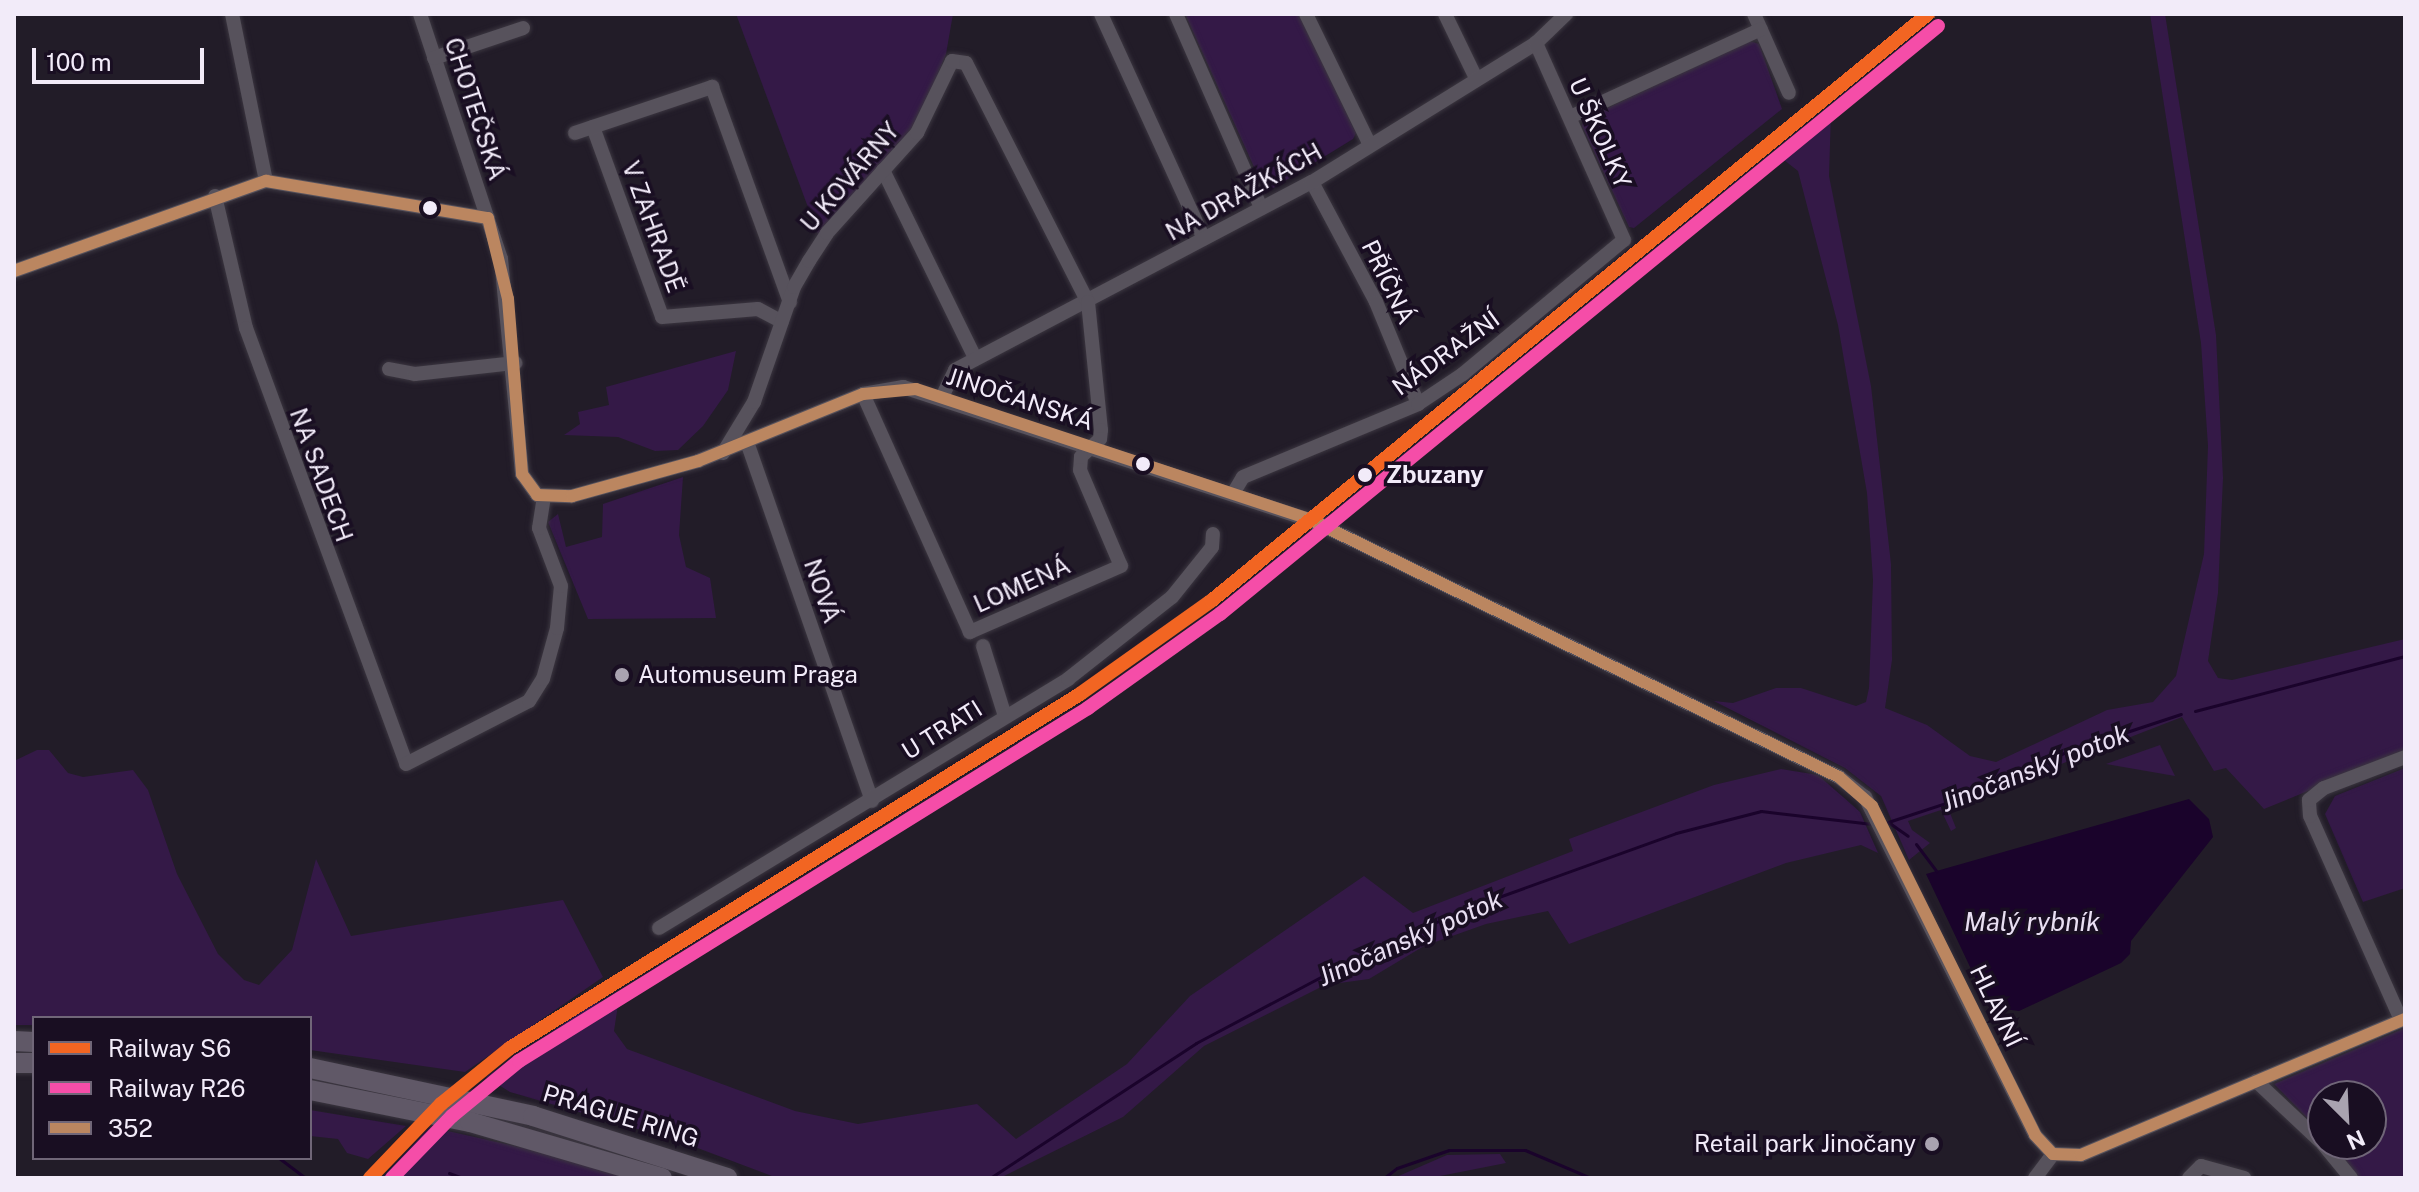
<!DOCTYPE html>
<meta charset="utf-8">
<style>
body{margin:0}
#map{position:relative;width:2419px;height:1192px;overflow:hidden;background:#221c28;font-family:"Public Sans",sans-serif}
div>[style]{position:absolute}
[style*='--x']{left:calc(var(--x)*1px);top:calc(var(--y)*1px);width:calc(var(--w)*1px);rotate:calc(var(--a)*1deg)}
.green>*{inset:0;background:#341947}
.water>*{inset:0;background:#1a032b}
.stream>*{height:3px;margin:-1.5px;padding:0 1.5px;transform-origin:1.5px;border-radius:1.5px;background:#1a032b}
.roads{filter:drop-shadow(0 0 2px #3b3640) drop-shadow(0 0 2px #3b3640)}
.minor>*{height:14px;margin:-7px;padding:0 7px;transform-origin:7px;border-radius:7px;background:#57525c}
.highway>*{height:20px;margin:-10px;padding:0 10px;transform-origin:10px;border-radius:10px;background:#605867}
.bus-1>*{height:12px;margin:-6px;padding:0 6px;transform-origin:6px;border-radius:6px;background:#bb8660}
.rail-1>*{height:14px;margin:-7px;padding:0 7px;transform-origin:7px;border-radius:7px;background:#f26522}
.rail-2>*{height:14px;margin:-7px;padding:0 7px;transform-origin:7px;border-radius:7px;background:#f54da8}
.dots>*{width:22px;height:22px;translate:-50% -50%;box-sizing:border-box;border:4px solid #190e22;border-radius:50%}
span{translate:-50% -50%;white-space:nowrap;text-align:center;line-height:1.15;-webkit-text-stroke:7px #190e22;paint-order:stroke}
.street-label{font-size:24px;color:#f2ebf9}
.stop-label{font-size:24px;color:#f2ebf9;font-weight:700}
.left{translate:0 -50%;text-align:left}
.poi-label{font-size:24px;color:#f2ebf9}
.right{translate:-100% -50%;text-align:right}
.water-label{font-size:26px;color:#e9dff3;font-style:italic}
.frame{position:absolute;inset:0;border:16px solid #f2ebf9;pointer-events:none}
.legend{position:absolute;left:32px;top:1016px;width:280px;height:144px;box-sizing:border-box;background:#190e22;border:2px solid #706678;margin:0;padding:10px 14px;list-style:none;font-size:24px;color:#f2ebf9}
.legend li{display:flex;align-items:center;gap:16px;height:40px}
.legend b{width:40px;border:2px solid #706678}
.north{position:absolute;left:2307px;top:1080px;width:80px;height:80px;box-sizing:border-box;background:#190e22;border:2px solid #706678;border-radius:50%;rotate:156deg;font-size:22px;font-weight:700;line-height:32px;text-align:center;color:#f2ebf9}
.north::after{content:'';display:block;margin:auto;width:28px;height:36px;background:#a9a3b0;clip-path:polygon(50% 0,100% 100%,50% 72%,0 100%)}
.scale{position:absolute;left:32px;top:48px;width:172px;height:36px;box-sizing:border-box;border:4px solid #f2ebf9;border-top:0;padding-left:10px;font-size:24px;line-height:28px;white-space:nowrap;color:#f2ebf9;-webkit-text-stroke:6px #190e22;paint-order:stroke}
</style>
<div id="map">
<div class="green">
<i style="clip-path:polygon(736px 14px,953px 14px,946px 54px,917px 126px,818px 234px)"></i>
<i style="clip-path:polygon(1185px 14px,1299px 14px,1356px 133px,1353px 139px,1270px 190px,1263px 187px)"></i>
<i style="clip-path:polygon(2150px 14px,2165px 14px,2216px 335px,2223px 478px,2218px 593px,2208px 661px,2218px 678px,2232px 680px,2405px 639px,2405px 751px,2264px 809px,2226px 768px,2214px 771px,2182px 717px,1948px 808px,1956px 828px,1951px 831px,1941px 810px,1908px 821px,1912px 830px,1930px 843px,1909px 860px,1881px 796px,1845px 768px,1714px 701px,1733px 703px,1776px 688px,1801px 688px,1856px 706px,1866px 702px,1869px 688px,1873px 580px,1867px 493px,1838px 325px,1798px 171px,1784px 160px,1765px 169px,1831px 113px,1829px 176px,1871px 386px,1891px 564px,1892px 660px,1885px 708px,1927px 725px,1970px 756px,1996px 762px,2107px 710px,2153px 702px,2176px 676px,2204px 554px,2208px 446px,2201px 343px)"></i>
<i style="clip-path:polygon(1750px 41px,1759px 44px,1782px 109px,1634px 228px,1629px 227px,1582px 126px,1584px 119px)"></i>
<i style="clip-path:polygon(736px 351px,728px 390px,703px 426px,678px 450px,655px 451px,618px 437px,564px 435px,580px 424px,578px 412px,609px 405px,606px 387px)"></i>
<i style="clip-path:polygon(683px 477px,679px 535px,686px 567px,710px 578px,716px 618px,588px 619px,548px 522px,558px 514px,566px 547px,602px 537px,603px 504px)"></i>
<i style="clip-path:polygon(2160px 745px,2175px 776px,2106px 764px)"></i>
<i style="clip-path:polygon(37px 750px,49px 750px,68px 773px,83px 777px,133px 770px,148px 790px,177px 874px,218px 954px,244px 980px,259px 985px,292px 950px,316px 859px,351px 936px,563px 900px,603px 977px,465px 1072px,310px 1050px,310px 1018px,34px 1018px,34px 1025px,14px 1025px,14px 761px)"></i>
<i style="clip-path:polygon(2405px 768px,2405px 888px,2363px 902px,2325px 814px,2335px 796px)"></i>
<i style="clip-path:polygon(1781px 769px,1818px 775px,1860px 812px,1878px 853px,1861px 845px,1786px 863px,1569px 944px,1548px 911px,1486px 924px,1424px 946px,1369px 979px,1325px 985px,1204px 1046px,1123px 1117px,1000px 1178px,777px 1178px,679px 1141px,510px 1092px,486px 1077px,594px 1003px,619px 998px,614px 1031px,627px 1049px,795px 1111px,858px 1124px,977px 1104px,1016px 1139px,1127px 1064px,1190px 996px,1364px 876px,1413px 913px,1573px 851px,1569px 839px,1714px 785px)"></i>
<i style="clip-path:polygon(2405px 1028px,2405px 1178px,2359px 1178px,2331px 1144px,2371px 1144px,2371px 1096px,2323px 1096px,2323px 1134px,2274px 1084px)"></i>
<i style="clip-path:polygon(310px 1110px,406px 1126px,368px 1159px,347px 1153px,338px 1139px,310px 1136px)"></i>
<i style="clip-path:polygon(430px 1127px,625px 1171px,640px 1178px,382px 1178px)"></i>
<i style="clip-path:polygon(1447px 1155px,1500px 1154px,1506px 1163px,1430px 1178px,1394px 1178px)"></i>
</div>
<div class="water">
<i style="clip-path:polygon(2189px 799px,2209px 819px,2213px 837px,2131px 941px,2130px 954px,2121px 963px,2019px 1011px,1989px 1007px,1926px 874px)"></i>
</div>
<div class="stream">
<i style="--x:2195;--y:711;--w:217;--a:-14.7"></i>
<i style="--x:1888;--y:822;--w:86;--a:-18.2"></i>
<i style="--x:1970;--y:795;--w:105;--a:-24.1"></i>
<i style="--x:2066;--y:752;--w:121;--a:-18.3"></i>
<i style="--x:1888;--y:822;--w:24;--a:35"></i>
<i style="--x:1916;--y:844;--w:34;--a:53"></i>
<i style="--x:279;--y:1158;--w:34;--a:37"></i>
<i style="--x:449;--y:1173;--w:15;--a:20"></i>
<i style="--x:990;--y:1178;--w:246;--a:-33.2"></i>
<i style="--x:1196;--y:1043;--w:188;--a:-27.9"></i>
<i style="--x:1362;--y:955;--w:116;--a:-23.9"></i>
<i style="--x:1468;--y:908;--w:221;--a:-19.8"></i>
<i style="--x:1676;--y:833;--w:88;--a:-14.5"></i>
<i style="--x:1761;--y:811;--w:112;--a:6.7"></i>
<i style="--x:1384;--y:1178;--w:16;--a:-38"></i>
<i style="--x:1397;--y:1168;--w:55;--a:-19.1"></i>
<i style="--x:1449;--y:1150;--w:76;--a:0"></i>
<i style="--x:1525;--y:1150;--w:72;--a:23"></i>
</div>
<div class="roads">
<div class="minor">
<i style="--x:232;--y:14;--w:170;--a:78.5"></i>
<i style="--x:420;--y:14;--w:258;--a:71.7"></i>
<i style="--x:501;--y:259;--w:216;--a:84.4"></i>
<i style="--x:522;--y:474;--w:26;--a:54"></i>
<i style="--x:537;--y:495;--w:35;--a:2"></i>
<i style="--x:572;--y:496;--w:131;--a:-15.5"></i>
<i style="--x:698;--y:461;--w:178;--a:-22.1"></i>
<i style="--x:863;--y:394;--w:41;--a:-9.9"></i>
<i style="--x:903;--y:387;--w:429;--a:18.1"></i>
<i style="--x:1311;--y:520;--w:587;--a:25.95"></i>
<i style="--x:1839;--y:777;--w:33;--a:38"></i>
<i style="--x:1865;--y:797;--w:378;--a:63.3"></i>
<i style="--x:2035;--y:1135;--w:26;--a:47"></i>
<i style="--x:2053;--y:1154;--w:28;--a:2"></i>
<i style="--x:2081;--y:1155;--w:351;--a:-22.8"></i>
<i style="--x:1101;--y:14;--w:247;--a:65.4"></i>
<i style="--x:1176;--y:14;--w:212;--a:66.3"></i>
<i style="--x:1306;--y:14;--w:146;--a:64"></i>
<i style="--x:1445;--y:14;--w:71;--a:64.2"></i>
<i style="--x:1754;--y:14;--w:86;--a:66.1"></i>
<i style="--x:434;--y:58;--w:94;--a:-18.6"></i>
<i style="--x:1570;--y:117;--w:210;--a:-24.7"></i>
<i style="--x:593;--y:127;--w:202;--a:70"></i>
<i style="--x:662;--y:317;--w:96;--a:-4.8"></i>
<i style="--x:758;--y:309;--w:27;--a:28"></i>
<i style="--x:575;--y:133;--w:145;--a:-18.6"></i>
<i style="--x:712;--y:87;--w:229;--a:70.1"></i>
<i style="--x:883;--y:170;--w:209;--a:63.9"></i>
<i style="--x:1312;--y:182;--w:136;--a:61.9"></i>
<i style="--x:1376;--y:302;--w:110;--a:67.6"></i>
<i style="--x:215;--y:196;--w:136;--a:76.8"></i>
<i style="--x:246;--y:328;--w:464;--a:69.8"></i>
<i style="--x:406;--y:764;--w:138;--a:-27.1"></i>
<i style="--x:529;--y:701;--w:26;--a:-58"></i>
<i style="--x:543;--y:679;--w:53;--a:-74.6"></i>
<i style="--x:557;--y:628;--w:42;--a:-84.6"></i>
<i style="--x:561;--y:586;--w:62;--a:-110.8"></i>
<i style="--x:539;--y:528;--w:31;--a:-81"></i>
<i style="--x:14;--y:271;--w:268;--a:-19.7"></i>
<i style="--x:266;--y:181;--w:225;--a:9.5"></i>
<i style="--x:389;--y:369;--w:26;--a:11"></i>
<i style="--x:415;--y:374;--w:101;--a:-6.3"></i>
<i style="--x:942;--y:397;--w:30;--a:-64"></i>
<i style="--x:955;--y:370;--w:403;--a:-27.8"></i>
<i style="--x:1312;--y:182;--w:264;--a:-31.8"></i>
<i style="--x:1536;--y:43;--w:42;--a:-44"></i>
<i style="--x:747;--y:442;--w:380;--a:70.8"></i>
<i style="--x:723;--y:453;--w:60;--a:-58.7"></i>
<i style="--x:754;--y:402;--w:122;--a:-70.8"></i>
<i style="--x:794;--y:287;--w:30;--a:-60"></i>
<i style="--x:809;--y:261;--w:33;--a:-57"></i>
<i style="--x:827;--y:233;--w:135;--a:-48"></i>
<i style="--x:917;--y:133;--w:80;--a:-64.1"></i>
<i style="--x:952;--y:61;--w:14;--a:8"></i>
<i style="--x:966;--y:63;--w:268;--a:63"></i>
<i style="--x:1088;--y:302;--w:129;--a:84.2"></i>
<i style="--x:1101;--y:430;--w:9;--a:96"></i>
<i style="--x:1100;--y:439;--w:26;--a:137"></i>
<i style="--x:1081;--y:457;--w:13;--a:94"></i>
<i style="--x:1080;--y:470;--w:104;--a:66.9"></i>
<i style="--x:1121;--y:566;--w:165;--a:156.4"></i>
<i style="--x:970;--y:632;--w:261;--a:-114.2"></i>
<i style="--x:1234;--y:492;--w:17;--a:-59"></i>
<i style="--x:1243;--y:477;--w:190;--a:-22.6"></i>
<i style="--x:1418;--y:404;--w:54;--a:-33.7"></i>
<i style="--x:1463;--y:374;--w:209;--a:-39.8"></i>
<i style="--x:1624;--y:240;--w:216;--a:-114.1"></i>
<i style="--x:983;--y:646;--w:73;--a:72.6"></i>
<i style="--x:659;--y:928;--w:479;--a:-31.3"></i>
<i style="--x:1068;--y:679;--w:132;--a:-38.3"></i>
<i style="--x:1172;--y:597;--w:64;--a:-51.3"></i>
<i style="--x:1212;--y:547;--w:13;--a:-86"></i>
<i style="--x:2401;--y:1020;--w:223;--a:-114"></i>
<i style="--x:2310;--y:816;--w:16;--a:-94"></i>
<i style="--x:2309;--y:800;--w:19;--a:-39"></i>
<i style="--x:2324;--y:788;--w:87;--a:-20.9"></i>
<i style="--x:2256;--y:1081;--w:92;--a:43.2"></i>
<i style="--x:2323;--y:1144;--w:44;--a:50.5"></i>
<i style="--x:2035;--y:1178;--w:30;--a:-53"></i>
<i style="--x:2189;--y:1178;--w:17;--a:-45"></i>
<i style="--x:2201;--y:1166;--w:45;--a:15.6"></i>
</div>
<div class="highway">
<i style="--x:14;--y:1041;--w:20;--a:3"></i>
<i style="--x:14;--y:1063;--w:20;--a:0"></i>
<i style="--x:310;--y:1068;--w:228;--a:12.1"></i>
<i style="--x:533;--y:1116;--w:204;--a:17.7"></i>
<i style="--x:310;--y:1090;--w:163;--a:11.3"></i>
<i style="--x:470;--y:1122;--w:200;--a:16.3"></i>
</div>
</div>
<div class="bus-1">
<i style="--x:488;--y:218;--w:83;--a:76.1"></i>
<i style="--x:508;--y:299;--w:176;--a:85.4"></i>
<i style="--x:522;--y:474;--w:26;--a:54"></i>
<i style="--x:537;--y:495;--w:35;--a:2"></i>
<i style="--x:572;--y:496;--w:131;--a:-15.5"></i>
<i style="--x:698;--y:461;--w:178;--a:-22.1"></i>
<i style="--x:863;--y:394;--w:53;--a:-5.4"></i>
<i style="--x:916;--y:389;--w:416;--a:18.3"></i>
<i style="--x:1311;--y:520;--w:587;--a:25.95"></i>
<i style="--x:1839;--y:777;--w:44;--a:41.3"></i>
<i style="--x:1872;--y:806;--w:367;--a:63.6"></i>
<i style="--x:2035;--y:1135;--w:26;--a:47"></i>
<i style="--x:2053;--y:1154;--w:28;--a:2"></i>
<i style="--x:2081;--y:1155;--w:351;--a:-22.8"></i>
<i style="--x:14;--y:271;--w:268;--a:-19.7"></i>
<i style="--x:266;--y:181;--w:225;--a:9.5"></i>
</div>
<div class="rail-1">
<i style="--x:370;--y:1178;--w:103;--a:-46.2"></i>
<i style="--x:441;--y:1104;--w:89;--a:-39.1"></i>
<i style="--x:510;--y:1048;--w:671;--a:-31.84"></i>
<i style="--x:1080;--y:694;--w:161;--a:-35.4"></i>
<i style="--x:1211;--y:601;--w:927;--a:-39.31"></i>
</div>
<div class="rail-2">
<i style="--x:392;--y:1178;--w:86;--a:-45.9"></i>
<i style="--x:452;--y:1116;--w:87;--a:-39.4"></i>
<i style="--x:519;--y:1061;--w:670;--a:-31.81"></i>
<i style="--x:1088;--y:708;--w:162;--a:-35.5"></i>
<i style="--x:1220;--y:614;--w:928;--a:-39.32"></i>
</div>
<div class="dots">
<i style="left:430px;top:208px;background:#f2ebf9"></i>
<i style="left:1143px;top:464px;background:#f2ebf9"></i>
<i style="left:1365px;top:475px;background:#f2ebf9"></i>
<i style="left:622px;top:675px;background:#a9a3b0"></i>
<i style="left:1932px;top:1144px;background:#a9a3b0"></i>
</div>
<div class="street-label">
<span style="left:475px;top:109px;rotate:72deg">CHOTEČSKÁ</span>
<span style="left:1600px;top:133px;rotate:66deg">U ŠKOLKY</span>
<span style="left:850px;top:177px;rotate:-49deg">U KOVÁRNY</span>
<span style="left:1244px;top:192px;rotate:-29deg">NA DRAŽKÁCH</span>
<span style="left:653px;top:227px;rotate:70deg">V ZAHRADĚ</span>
<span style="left:1388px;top:282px;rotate:64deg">PŘÍČNÁ</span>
<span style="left:1446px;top:353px;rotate:-36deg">NÁDRAŽNÍ</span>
<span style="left:1020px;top:399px;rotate:18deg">JINOČANSKÁ</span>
<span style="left:321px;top:475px;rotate:70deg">NA SADECH</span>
<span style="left:1022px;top:585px;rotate:-24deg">LOMENÁ</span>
<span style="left:822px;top:591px;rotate:71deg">NOVÁ</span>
<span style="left:942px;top:730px;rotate:-32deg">U TRATI</span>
<span style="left:1996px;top:1006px;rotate:64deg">HLAVNÍ</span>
<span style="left:621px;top:1116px;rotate:17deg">PRAGUE RING</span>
</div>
<div class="stop-label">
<span class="left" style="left:1386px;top:475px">Zbuzany</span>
</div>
<div class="poi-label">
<span class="left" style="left:638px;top:675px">Automuseum Praga</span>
<span class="right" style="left:1916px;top:1144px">Retail park Jinočany</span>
</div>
<div class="water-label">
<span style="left:2035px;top:768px;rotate:-21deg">Jinočanský potok</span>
<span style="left:2032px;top:922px">Malý rybník</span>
<span style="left:1410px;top:938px;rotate:-24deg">Jinočanský potok</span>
</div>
<div class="frame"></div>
<ul class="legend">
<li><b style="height:10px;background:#f26522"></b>Railway S6</li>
<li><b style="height:10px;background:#f54da8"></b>Railway R26</li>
<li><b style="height:10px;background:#bb8660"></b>352</li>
</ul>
<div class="north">N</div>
<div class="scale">100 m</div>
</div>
